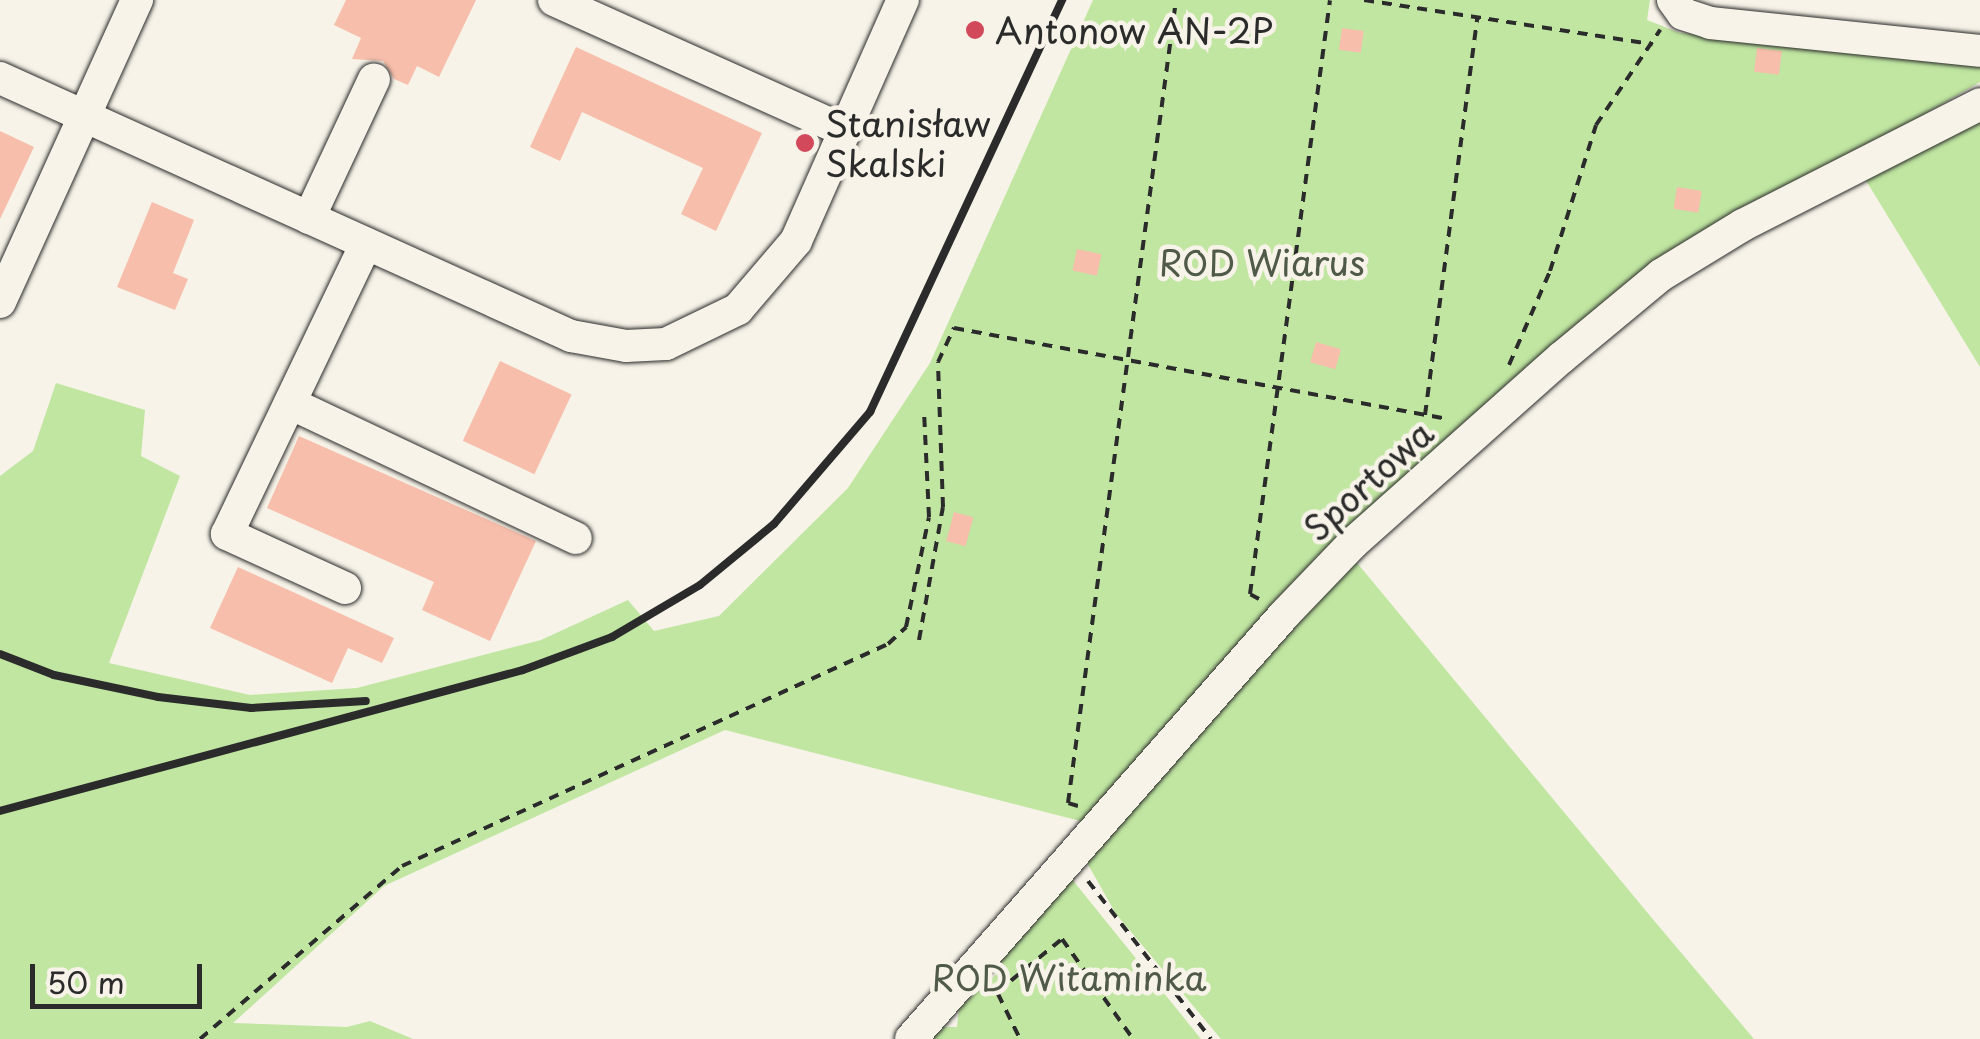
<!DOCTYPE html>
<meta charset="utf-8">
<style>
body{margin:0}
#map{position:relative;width:1980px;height:1039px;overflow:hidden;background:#f7f3e8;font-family:"Playpen Sans",sans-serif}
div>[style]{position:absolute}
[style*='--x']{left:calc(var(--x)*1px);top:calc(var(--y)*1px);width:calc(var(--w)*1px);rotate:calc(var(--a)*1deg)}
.green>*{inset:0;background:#c0e6a1}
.building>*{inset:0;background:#f6beab;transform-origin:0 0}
.path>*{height:4px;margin-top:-2px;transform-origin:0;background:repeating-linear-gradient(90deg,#2b2b2b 0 10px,transparent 0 18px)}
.roads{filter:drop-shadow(0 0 2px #2b2b2b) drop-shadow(0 0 2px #2b2b2b)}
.minor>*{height:32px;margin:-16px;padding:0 16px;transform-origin:16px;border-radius:16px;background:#f7f3e8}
.rail>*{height:8px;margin:-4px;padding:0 4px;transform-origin:4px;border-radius:4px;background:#2b2b2b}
.dots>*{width:28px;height:28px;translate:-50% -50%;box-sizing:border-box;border:5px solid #f7f3e8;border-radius:50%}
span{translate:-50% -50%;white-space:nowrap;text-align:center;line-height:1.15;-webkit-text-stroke:9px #f7f3e8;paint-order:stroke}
.poi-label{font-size:35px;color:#2b2b2b}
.left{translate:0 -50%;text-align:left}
.park-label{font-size:35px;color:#505a48}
.street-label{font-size:35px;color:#2b2b2b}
.scale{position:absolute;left:30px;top:964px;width:172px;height:45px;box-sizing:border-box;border:5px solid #2b2b2b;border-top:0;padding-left:12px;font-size:30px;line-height:35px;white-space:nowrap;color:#2b2b2b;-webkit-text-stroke:8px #f7f3e8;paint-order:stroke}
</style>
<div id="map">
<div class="green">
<i style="clip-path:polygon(1093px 0,1650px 0,1647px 20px,1680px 33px,1966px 57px,1980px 62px,1980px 82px,1625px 289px,1088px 823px,725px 730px,384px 886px,233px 1023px,347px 1027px,370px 1021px,413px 1039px,0 1039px,0 476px,33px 451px,56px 383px,145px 410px,141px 456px,180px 476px,109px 663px,250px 695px,357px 688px,541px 640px,628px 600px,654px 631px,719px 616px,848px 488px,930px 363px)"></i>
<i style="clip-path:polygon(1980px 117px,1980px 367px,1862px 174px)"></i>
<i style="clip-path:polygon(1353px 558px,1651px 917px,1754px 1039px,1221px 1039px,1116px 914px,1086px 861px)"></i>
<i style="clip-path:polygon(1071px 878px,1201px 1039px,930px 1039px,939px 1027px,957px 1027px,959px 1008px,1001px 970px,998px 962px)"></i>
</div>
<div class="building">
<i style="clip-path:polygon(346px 0,476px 0,439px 77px,417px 66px,408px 85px,394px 79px,383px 61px,352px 59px,361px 38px,334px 25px)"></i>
<i style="left:1342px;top:28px;width:22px;height:22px;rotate:8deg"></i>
<i style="clip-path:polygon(576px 47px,762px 133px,716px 231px,681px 214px,703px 168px,582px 112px,560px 161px,530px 147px)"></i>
<i style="left:1757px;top:48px;width:25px;height:24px;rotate:7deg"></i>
<i style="clip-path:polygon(0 131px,34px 147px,0 219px)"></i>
<i style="left:1677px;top:187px;width:25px;height:22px;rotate:9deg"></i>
<i style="clip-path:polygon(152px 202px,194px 220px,173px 273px,188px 279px,175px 310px,117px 287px)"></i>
<i style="left:1077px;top:249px;width:25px;height:22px;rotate:12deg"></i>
<i style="left:1316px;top:342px;width:26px;height:21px;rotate:16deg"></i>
<i style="left:500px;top:361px;width:79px;height:88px;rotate:25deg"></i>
<i style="clip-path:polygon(299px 436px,536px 541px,490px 641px,422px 610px,434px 582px,267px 508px)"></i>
<i style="left:954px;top:512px;width:20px;height:30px;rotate:15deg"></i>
<i style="clip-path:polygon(238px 567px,394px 638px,382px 663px,348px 648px,332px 683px,210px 628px)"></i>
</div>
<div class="path">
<i style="--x:1364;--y:0;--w:292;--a:8.7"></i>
<i style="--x:1509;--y:365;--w:103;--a:-66.4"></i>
<i style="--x:1550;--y:271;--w:153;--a:-72.5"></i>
<i style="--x:1596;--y:125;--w:115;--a:-56"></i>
<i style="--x:1425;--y:415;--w:400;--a:-82.5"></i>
<i style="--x:1259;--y:599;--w:10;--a:-151"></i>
<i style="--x:1250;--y:594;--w:599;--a:-82.33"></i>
<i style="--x:919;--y:640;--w:135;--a:-79.8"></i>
<i style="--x:943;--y:507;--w:145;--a:-92"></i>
<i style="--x:938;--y:362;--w:38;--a:-65"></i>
<i style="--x:954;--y:328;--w:502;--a:10.44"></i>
<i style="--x:1078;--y:806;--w:10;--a:-163"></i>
<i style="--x:1068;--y:803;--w:810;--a:-82.34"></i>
<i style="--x:1088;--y:881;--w:200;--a:52.1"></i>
<i style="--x:997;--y:992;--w:84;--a:-39.2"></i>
<i style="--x:1062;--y:939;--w:123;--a:54.6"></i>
<i style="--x:998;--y:994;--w:50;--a:63.9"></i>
<i style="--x:200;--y:1039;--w:266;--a:-40.6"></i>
<i style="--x:402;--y:866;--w:534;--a:-24.55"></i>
<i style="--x:888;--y:644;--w:25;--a:-43"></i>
<i style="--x:906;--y:627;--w:112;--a:-78.2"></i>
<i style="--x:929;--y:517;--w:106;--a:-92.7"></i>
</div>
<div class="roads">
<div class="minor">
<i style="--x:554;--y:0;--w:319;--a:24.2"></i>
<i style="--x:1673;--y:0;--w:17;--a:54"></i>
<i style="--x:1683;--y:14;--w:28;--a:18"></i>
<i style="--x:1710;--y:23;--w:271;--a:5.9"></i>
<i style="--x:0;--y:78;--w:627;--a:24.32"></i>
<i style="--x:571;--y:336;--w:56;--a:10.3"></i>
<i style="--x:626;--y:346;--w:40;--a:-2.9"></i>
<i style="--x:666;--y:344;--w:80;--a:-25.9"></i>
<i style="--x:738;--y:309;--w:89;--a:-49.5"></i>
<i style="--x:796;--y:241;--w:264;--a:-66.1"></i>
<i style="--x:309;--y:218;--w:153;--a:-64.9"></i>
<i style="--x:0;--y:302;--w:332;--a:-65.6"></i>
<i style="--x:290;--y:403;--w:316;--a:25.3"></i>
<i style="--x:345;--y:588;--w:130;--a:-155.4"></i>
<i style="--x:227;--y:534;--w:322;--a:-64.4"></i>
<i style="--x:911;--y:1039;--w:565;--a:-48.66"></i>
<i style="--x:1284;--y:615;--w:98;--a:-46.2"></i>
<i style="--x:1352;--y:544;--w:280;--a:-41.7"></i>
<i style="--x:1561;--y:358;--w:130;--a:-39.7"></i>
<i style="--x:1661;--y:275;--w:96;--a:-31.4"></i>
<i style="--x:1743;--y:225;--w:266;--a:-27"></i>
</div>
</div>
<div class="rail">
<i style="--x:0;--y:654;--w:58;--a:21.3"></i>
<i style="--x:54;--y:675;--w:106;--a:11.9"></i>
<i style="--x:158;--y:697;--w:94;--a:6.7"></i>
<i style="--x:251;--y:708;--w:115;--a:-3.5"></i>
<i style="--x:0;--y:811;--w:542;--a:-15.09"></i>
<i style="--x:523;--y:670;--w:95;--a:-20.3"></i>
<i style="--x:612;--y:637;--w:102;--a:-30.6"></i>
<i style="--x:700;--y:585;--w:96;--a:-39.5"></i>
<i style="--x:774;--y:524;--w:148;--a:-49.4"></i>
<i style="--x:870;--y:412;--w:455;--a:-65"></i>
</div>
<div class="dots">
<i style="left:975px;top:30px;background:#d1495b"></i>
<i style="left:805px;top:143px;background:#d1495b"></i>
</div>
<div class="poi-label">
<span class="left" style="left:995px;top:30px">Antonow AN-2P</span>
<span class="left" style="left:825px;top:143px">Stanisław<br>Skalski</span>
</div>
<div class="park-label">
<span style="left:1262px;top:262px">ROD Wiarus</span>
<span style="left:1069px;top:977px">ROD Witaminka</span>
</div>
<div class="street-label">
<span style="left:1368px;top:480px;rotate:-42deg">Sportowa</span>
</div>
<div class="scale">50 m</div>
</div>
